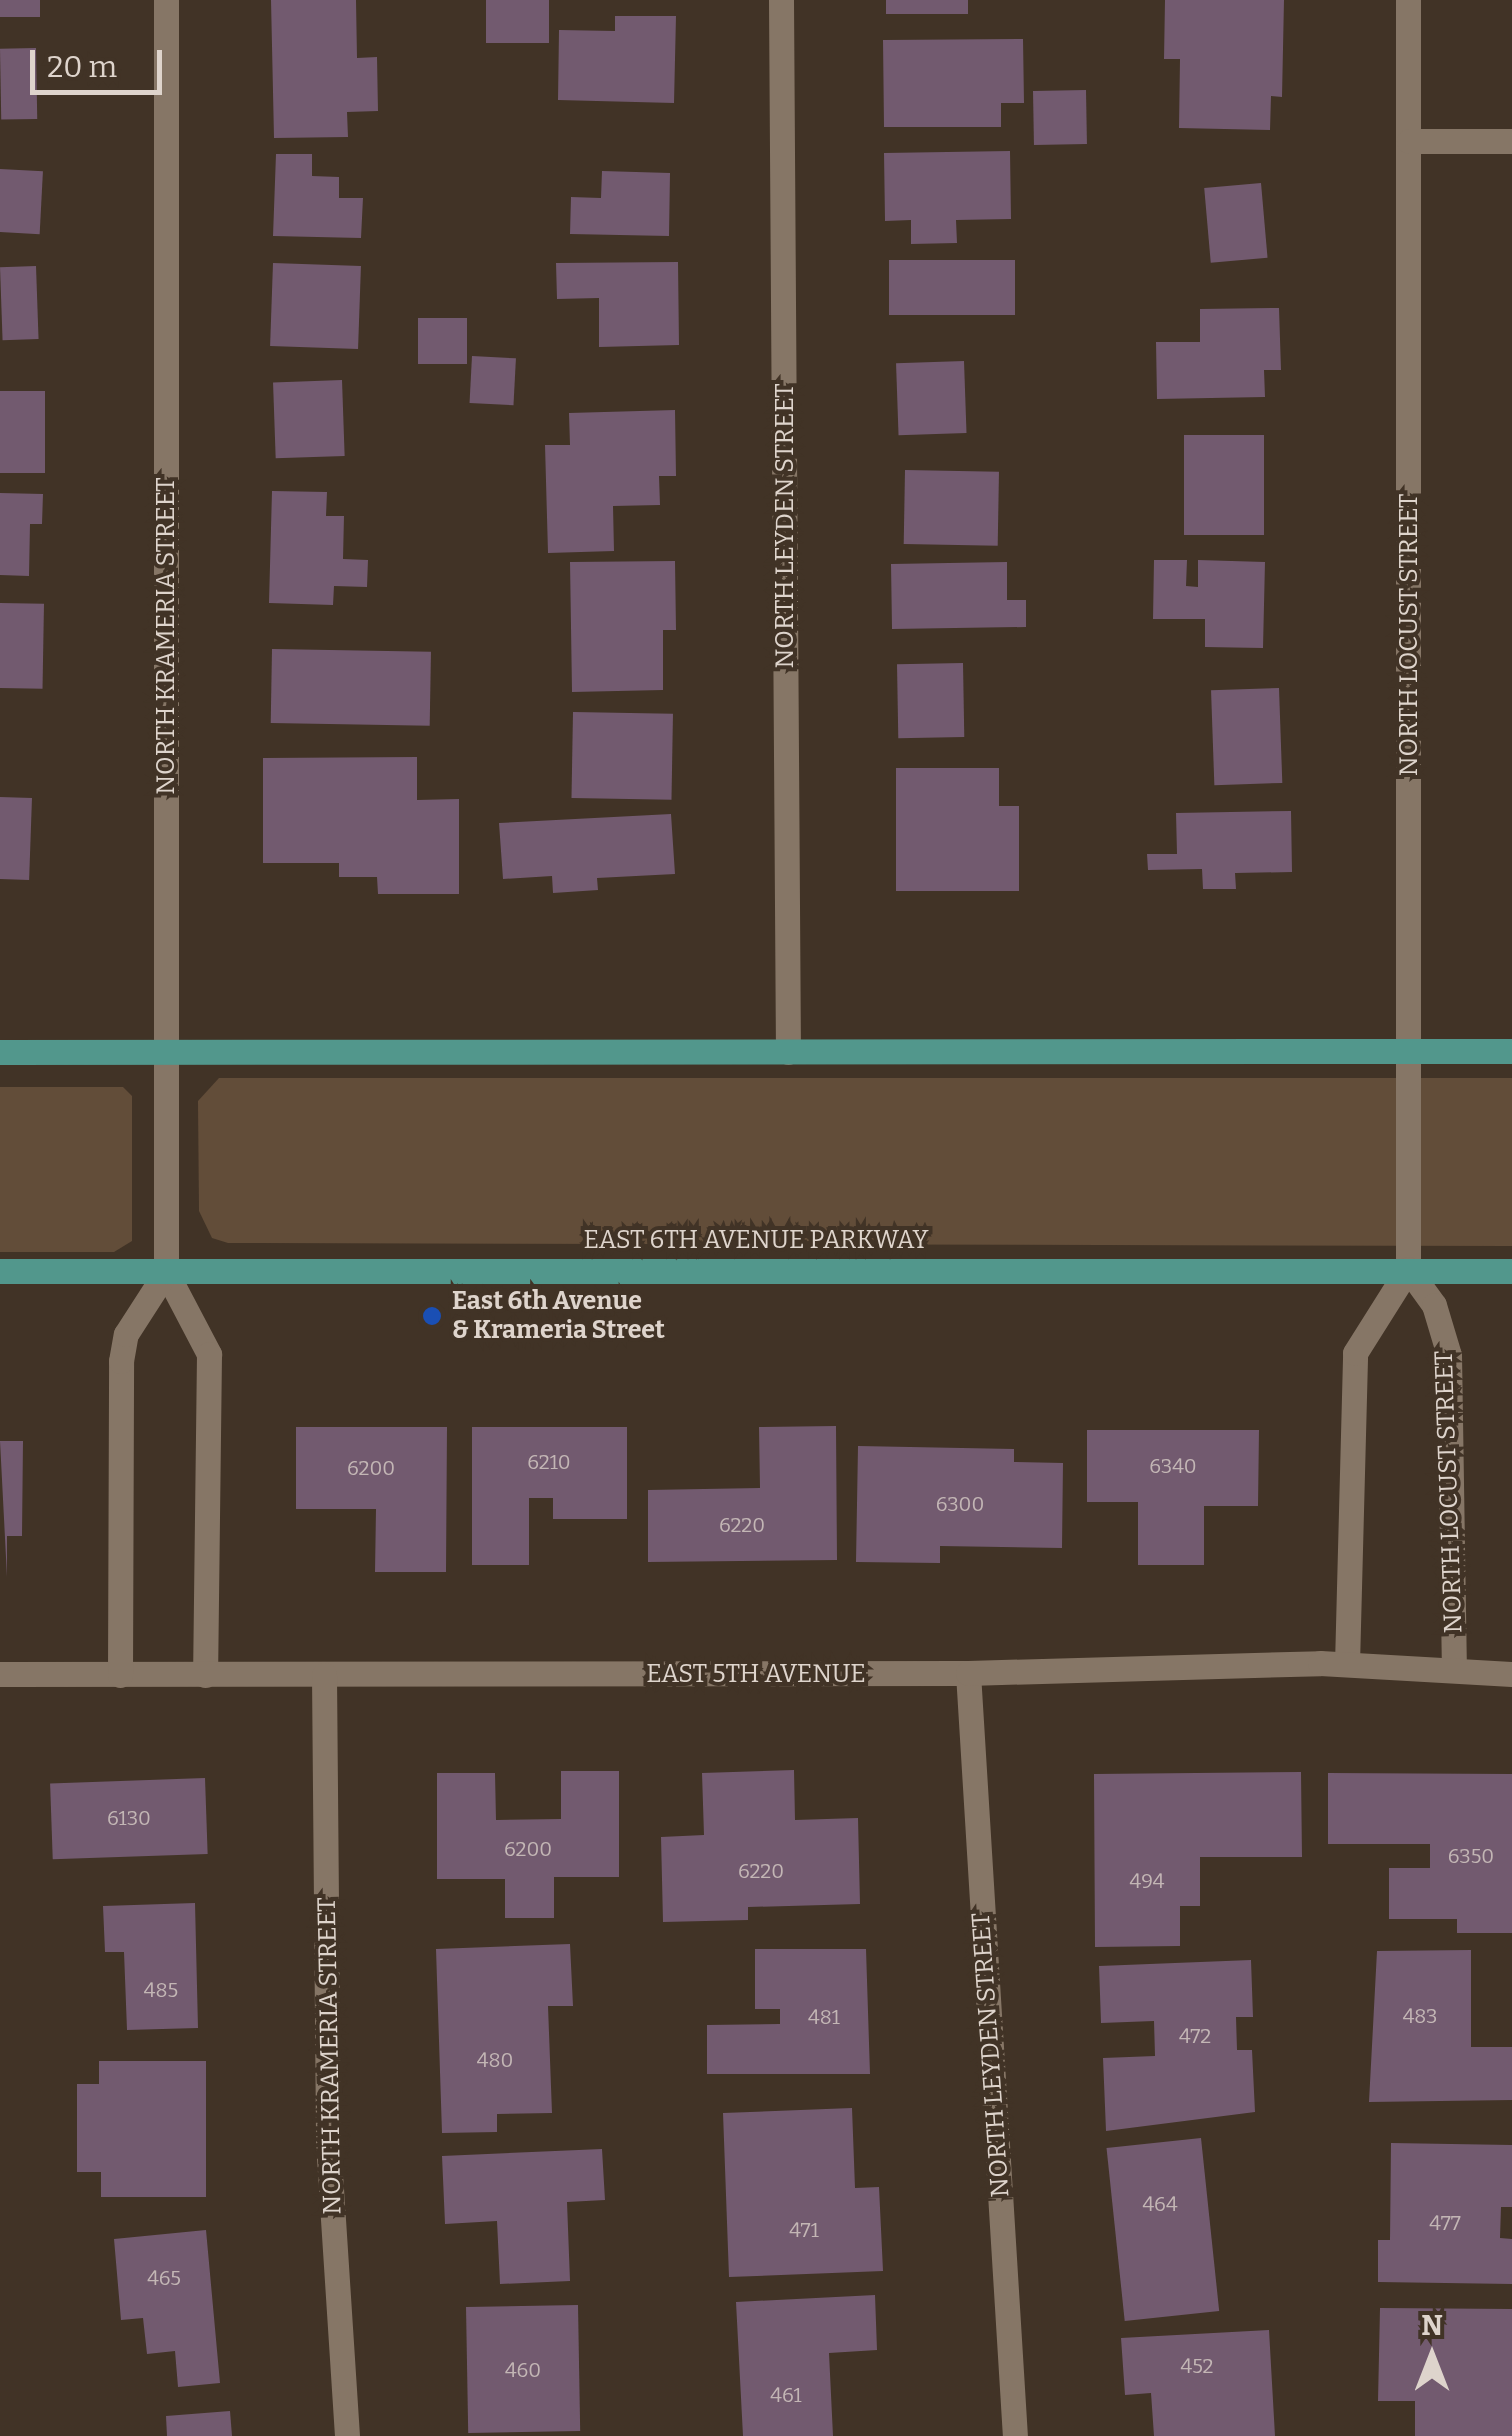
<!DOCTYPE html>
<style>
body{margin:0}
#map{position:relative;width:1512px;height:2436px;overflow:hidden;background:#413326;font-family:Bitter,serif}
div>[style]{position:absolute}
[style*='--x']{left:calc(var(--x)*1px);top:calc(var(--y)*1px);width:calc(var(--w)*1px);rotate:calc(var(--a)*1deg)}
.green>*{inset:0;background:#624d39}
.building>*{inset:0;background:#725a6f;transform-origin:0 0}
.minor>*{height:25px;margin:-12.5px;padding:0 12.5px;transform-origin:12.5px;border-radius:12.5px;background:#867666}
.major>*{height:25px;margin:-12.5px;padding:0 12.5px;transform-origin:12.5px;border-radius:12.5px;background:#52978c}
.dots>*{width:28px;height:28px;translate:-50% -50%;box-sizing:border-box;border:5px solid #413326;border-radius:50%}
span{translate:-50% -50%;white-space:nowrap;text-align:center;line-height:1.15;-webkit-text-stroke:8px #413326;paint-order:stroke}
.number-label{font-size:20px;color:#c3b6b5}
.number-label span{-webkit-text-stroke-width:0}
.street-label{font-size:25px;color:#ded4cc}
.poi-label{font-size:25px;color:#ded4cc;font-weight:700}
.left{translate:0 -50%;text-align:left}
.north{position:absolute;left:1382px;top:2306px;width:100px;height:100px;-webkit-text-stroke:8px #413326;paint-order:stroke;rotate:0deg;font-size:28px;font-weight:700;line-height:40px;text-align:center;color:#ded4cc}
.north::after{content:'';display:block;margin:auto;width:35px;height:45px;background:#ded4cc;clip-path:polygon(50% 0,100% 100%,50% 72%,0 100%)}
.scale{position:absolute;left:30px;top:50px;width:132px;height:45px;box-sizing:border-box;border:5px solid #ded4cc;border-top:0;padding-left:12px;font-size:30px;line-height:35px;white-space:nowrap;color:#ded4cc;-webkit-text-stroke:8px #413326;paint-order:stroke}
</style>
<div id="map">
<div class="green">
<i style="clip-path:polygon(219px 1078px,1512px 1078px,1512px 1246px,228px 1243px,212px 1238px,199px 1211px,198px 1101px)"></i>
<i style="clip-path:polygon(0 1087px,123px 1087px,132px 1096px,132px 1241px,114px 1252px,0 1252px)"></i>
</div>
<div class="building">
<i style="left:0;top:0;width:40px;height:17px"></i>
<i style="clip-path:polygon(271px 0,356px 0,357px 58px,377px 57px,378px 111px,347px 112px,348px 137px,274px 138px)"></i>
<i style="left:486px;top:0;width:63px;height:43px"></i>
<i style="left:886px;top:0;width:82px;height:14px"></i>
<i style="clip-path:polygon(1165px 0,1284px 0,1282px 97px,1271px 96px,1270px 130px,1179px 128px,1180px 59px,1164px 59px)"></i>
<i style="clip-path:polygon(615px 16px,676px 16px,674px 103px,558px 100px,559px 30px,615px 31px)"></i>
<i style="clip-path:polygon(1023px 39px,1024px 103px,1001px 103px,1001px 127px,884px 127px,883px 40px)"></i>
<i style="left:36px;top:48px;width:71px;height:36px;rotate:89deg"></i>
<i style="left:1086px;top:90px;width:54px;height:53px;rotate:89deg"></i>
<i style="clip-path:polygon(1010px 151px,1011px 219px,956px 220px,957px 243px,911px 244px,911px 220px,885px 221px,884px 153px)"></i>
<i style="clip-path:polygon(276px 154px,312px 154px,312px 176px,339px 177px,339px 198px,363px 198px,361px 238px,273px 236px)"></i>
<i style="left:0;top:169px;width:43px;height:63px;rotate:3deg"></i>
<i style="clip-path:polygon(602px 171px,670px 173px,669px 236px,570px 234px,571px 197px,601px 198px)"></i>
<i style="left:1261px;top:183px;width:75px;height:57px;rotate:85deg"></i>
<i style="left:1015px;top:260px;width:55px;height:126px;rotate:90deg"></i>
<i style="clip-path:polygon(678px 262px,679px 345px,599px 347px,599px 298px,557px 299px,556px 263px)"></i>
<i style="left:273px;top:263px;width:88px;height:83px;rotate:2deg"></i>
<i style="left:36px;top:266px;width:73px;height:36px;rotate:88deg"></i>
<i style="clip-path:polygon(1279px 308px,1281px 370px,1264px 370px,1265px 397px,1157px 399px,1156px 342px,1200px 342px,1200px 309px)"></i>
<i style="left:418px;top:318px;width:49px;height:46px"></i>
<i style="left:472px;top:356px;width:44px;height:47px;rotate:3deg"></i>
<i style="left:964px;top:361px;width:72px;height:68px;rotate:88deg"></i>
<i style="left:342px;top:380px;width:76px;height:69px;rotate:88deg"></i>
<i style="left:0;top:391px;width:45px;height:82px"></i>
<i style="clip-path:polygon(675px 410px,676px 476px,659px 476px,660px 505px,613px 506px,614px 551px,548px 553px,545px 445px,570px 445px,569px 413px)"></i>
<i style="left:1184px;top:435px;width:80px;height:100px"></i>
<i style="left:905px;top:470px;width:94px;height:74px;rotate:1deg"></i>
<i style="clip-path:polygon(272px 491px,327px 492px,326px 516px,344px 516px,343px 559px,368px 560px,367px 587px,334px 586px,333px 605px,269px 603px)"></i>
<i style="clip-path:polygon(0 493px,43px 494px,42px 524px,30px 524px,29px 576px,0 575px)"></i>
<i style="clip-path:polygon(1154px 560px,1187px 560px,1186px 586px,1198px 587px,1198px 560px,1265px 562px,1263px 648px,1205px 647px,1205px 619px,1153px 619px)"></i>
<i style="clip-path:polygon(675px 561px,676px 630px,663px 630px,663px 690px,572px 692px,570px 562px)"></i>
<i style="clip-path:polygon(1007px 562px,1007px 600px,1026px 600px,1026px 627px,892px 629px,891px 564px)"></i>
<i style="left:0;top:603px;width:44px;height:85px;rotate:1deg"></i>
<i style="left:272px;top:649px;width:159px;height:74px;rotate:1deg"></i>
<i style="left:963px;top:663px;width:74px;height:66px;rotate:89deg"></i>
<i style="left:1279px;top:688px;width:95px;height:68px;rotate:88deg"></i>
<i style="left:573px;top:712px;width:100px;height:86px;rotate:1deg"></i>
<i style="clip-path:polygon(417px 757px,417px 800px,459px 799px,459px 894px,378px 894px,377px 877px,339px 877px,339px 863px,263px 863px,263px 758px)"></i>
<i style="clip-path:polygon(896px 768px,999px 768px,999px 806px,1019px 806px,1019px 891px,896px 891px)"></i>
<i style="left:0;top:797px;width:32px;height:82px;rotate:2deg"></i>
<i style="clip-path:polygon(1291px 811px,1292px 872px,1235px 873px,1236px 889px,1203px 889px,1202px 869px,1148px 870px,1147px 854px,1177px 854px,1176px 813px)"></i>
<i style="clip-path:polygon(671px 814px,675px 874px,597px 878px,598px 890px,553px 893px,552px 876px,503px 879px,499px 823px)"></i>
<i style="clip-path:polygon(836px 1426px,837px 1560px,648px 1562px,648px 1490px,760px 1488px,759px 1427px)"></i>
<i style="clip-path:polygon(296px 1427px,447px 1427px,446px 1572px,375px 1572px,376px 1509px,296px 1509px)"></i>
<i style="clip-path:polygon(472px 1427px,627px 1427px,627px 1519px,553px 1519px,553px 1498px,529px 1498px,529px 1565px,472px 1565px)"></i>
<i style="clip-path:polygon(1087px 1430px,1259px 1430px,1258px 1506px,1204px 1506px,1204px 1565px,1138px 1565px,1138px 1502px,1087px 1502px)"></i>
<i style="clip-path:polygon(0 1441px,23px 1441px,22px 1536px,7px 1536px,7px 1577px)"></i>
<i style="clip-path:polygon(858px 1446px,1014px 1449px,1014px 1462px,1063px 1463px,1062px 1548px,940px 1546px,940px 1563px,856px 1562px)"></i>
<i style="clip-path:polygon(794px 1770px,795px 1820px,858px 1818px,860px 1904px,748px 1907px,748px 1920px,663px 1922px,661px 1837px,704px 1835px,702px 1773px)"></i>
<i style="clip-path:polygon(561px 1771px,619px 1771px,619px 1877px,554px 1877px,554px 1918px,505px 1918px,505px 1879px,437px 1879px,437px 1773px,495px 1773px,496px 1820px,561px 1819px)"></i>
<i style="clip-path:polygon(1301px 1772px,1302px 1857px,1200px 1857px,1200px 1906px,1180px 1906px,1180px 1946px,1095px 1947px,1094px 1774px)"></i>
<i style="clip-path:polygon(1328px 1773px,1512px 1774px,1512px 1933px,1457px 1933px,1457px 1919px,1389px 1919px,1389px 1868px,1430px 1868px,1430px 1844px,1328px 1844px)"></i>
<i style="left:205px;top:1778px;width:76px;height:155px;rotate:88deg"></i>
<i style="clip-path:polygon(195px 1903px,198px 2028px,127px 2030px,124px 1952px,105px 1952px,103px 1906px)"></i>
<i style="clip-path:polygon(570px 1944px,573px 2006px,548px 2006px,552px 2113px,497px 2114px,497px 2132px,442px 2133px,436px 1949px)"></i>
<i style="clip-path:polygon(755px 1949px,866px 1949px,870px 2074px,707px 2074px,707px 2025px,780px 2024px,780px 2009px,755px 2009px)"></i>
<i style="clip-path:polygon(1471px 1950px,1471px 2047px,1512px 2047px,1512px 2100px,1369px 2102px,1377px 1951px)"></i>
<i style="clip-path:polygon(1251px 1960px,1253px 2017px,1236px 2017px,1237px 2050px,1252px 2050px,1255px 2112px,1106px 2131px,1103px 2058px,1155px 2056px,1154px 2021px,1101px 2023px,1099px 1966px)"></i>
<i style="clip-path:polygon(99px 2061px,206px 2061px,206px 2197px,101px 2197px,101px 2172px,77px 2172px,77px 2084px,99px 2084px)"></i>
<i style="clip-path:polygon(852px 2108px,855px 2188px,879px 2187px,883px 2271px,729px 2277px,723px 2113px)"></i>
<i style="left:1201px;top:2138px;width:174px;height:95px;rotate:84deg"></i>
<i style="clip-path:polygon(1391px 2143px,1512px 2145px,1512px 2207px,1501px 2207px,1500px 2238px,1512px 2239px,1512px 2284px,1378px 2282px,1378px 2240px,1390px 2240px)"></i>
<i style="clip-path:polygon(602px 2149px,605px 2200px,567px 2202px,570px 2281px,500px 2284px,497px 2221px,445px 2224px,442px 2156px)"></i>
<i style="clip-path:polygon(206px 2230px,220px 2383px,178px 2387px,175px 2351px,147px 2354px,143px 2318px,121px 2320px,114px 2239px)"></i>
<i style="clip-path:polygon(875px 2295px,877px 2350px,829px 2353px,833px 2436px,743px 2436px,736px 2302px)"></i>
<i style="left:578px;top:2305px;width:126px;height:112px;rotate:89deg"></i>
<i style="clip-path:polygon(1380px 2308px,1512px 2309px,1512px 2436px,1415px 2436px,1415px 2401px,1378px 2401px)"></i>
<i style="clip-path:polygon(1269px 2330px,1275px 2436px,1154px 2436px,1151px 2393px,1125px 2395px,1121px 2338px)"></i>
<i style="clip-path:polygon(230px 2411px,232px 2436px,167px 2436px,166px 2416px)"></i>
</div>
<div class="minor">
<i style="--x:781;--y:0;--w:1052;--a:89.62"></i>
<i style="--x:1408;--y:0;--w:1269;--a:90"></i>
<i style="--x:1408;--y:1269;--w:44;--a:54.2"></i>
<i style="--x:1434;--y:1305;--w:52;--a:73.3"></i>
<i style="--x:1449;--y:1355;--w:311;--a:89.1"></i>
<i style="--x:1409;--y:141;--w:103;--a:0"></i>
<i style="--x:166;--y:1272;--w:93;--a:62.3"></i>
<i style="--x:209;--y:1354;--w:321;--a:90.7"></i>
<i style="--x:1347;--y:1664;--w:311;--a:-88.5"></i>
<i style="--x:1355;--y:1353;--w:99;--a:-57.8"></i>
<i style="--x:968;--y:1673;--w:764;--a:86.48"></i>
<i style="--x:0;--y:1674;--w:968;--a:-0.06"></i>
<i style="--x:968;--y:1673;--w:352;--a:-1.6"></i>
<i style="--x:1320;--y:1663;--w:192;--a:3.3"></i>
<i style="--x:120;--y:1675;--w:314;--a:-89.8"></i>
<i style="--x:121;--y:1361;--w:27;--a:-80"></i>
<i style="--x:126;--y:1334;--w:74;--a:-57.2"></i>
<i style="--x:166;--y:1272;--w:1272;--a:-90"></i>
<i style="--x:324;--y:1675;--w:467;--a:89.5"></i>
<i style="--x:328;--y:2142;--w:295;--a:86.3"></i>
</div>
<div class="major">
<i style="--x:0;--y:1052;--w:1512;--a:-0.04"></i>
<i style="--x:0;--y:1271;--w:1512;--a:0"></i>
</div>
<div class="dots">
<i style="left:432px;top:1316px;background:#1a4fb4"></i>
</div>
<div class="number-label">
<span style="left:549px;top:1462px">6210</span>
<span style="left:1173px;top:1466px">6340</span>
<span style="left:371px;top:1468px">6200</span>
<span style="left:960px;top:1504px">6300</span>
<span style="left:742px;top:1525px">6220</span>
<span style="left:129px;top:1818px">6130</span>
<span style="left:528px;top:1849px">6200</span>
<span style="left:1471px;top:1856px">6350</span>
<span style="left:761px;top:1871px">6220</span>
<span style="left:1147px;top:1881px">494</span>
<span style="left:161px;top:1990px">485</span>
<span style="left:1420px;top:2016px">483</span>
<span style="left:824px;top:2017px">481</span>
<span style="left:1195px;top:2036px">472</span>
<span style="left:495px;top:2060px">480</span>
<span style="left:1160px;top:2204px">464</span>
<span style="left:1445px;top:2223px">477</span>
<span style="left:804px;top:2230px">471</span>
<span style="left:164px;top:2278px">465</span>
<span style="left:1197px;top:2366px">452</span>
<span style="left:523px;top:2370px">460</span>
<span style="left:786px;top:2395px">461</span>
</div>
<div class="street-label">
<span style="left:785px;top:526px;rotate:-90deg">NORTH LEYDEN STREET</span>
<span style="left:1409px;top:635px;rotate:-90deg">NORTH LOCUST STREET</span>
<span style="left:166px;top:636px;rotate:-90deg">NORTH KRAMERIA STREET</span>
<span style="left:756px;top:1240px">EAST 6TH AVENUE PARKWAY</span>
<span style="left:1449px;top:1492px;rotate:-92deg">NORTH LOCUST STREET</span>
<span style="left:756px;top:1674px">EAST 5TH AVENUE</span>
<span style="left:991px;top:2055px;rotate:-94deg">NORTH LEYDEN STREET</span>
<span style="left:330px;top:2056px;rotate:-91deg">NORTH KRAMERIA STREET</span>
</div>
<div class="poi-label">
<span class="left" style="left:452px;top:1316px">East 6th Avenue<br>&amp; Krameria Street</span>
</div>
<div class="north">N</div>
<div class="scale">20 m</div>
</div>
